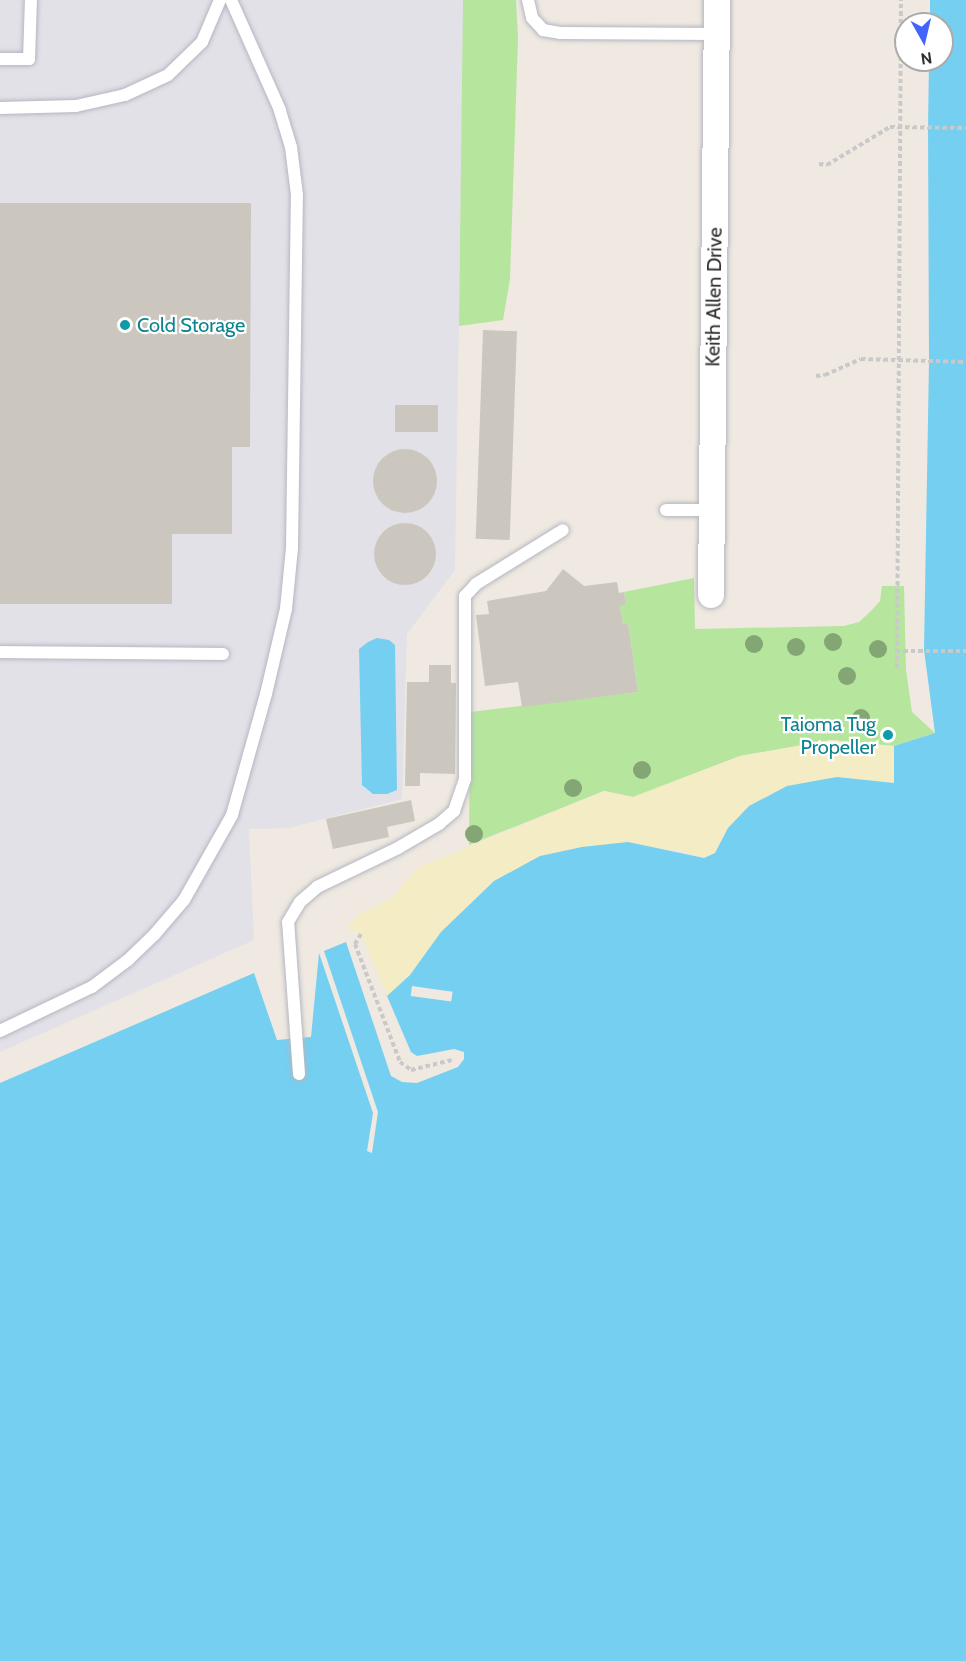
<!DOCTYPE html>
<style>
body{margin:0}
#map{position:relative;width:966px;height:1661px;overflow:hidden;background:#efe9e1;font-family:Cabin,sans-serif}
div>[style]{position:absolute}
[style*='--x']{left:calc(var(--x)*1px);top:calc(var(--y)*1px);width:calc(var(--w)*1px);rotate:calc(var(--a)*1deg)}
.industrial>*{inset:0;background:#e3e1e8}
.green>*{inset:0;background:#b6e59e}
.sand>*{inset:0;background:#f3ecc5}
.water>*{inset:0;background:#75cff0}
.pier>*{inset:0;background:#efe9e1;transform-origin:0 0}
.building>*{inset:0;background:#cbc7bf;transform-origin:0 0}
.round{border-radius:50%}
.path>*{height:4px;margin-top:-2px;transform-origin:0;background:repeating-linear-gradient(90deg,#c9c9c9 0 4.5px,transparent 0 7.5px)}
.roads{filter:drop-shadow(0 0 2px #b4b7c1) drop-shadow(0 0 2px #b4b7c1)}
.service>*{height:12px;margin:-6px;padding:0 6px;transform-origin:6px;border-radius:6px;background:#fff}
.minor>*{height:26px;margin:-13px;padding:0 13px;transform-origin:13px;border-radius:13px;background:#fff}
.trees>*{width:18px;height:18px;margin:-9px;border-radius:50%;background:#84a574}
.dots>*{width:16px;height:16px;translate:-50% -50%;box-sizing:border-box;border:3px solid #fff;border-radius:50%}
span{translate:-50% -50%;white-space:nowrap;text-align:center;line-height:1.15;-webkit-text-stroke:4.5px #fff;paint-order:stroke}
.street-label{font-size:20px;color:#2e2e2e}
.culture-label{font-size:20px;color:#0d838f}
.left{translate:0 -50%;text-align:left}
.right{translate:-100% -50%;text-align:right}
.north{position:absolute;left:894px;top:12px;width:60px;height:60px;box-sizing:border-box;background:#fff;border:2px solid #ababab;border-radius:50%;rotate:172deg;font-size:16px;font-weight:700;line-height:24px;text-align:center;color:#2e2e2e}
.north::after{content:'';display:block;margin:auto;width:21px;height:27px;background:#4264fb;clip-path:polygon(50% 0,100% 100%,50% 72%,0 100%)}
</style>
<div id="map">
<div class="industrial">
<i style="clip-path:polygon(0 0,464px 0,455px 570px,407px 634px,402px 799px,289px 828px,249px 829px,254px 940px,0 1052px)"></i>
</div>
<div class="green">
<i style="clip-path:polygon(463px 0,516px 0,518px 38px,510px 279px,503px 320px,459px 326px)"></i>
<i style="clip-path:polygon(694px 578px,695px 629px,844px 626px,859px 622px,871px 611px,880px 601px,882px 586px,904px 586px,906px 670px,912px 712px,935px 733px,894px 746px,831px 740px,740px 756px,633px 797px,604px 791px,469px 845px,470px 712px,638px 692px,628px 623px,623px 624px,620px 606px,626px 605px,624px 592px)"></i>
</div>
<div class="sand">
<i style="clip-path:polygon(831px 740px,894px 746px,894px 783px,837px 777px,728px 828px,715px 853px,704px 858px,674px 849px,540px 857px,494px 881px,441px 932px,410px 975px,387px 996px,361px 934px,347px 928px,358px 915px,393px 897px,417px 868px,604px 791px,633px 797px,740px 756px)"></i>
</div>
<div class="water">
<i style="clip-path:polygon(930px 0,966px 0,966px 1661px,0 1661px,0 1083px,254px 973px,277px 1040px,311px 1037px,319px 953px,346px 942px,391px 1076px,402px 1082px,417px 1083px,458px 1067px,464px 1059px,464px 1052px,454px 1049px,417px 1056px,411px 1052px,387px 996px,410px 975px,441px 932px,494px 881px,540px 856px,582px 847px,628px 842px,704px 858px,715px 853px,728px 828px,749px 806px,787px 786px,837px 777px,894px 783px,894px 746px,935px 733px,924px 650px,929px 361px,928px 128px,929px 60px,942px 60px,942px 24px,930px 24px)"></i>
<i style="clip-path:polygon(377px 638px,389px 640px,395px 645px,397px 790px,387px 794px,373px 794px,362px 785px,359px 649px,368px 642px)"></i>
</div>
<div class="pier">
<i style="clip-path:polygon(323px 948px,378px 1112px,372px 1153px,367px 1151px,373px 1113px,318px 950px)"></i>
<i style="left:412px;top:986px;width:41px;height:10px;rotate:8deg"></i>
</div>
<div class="building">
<i style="clip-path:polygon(0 203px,251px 203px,250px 447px,232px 447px,232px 534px,172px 534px,172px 604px,0 604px)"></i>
<i style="left:483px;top:330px;width:34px;height:209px;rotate:2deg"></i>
<i style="left:395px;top:405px;width:43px;height:27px"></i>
<i class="round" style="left:373px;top:449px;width:64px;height:64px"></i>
<i class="round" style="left:374px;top:523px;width:62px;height:62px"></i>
<i style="clip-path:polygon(563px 569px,584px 586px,617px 582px,619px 593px,624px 592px,626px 605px,620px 606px,623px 624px,628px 623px,638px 692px,522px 707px,518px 682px,485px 686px,476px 615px,489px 614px,487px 601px,546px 591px)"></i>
<i style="clip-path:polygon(429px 665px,451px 665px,451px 683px,456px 683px,455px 774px,420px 773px,420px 786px,405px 786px,407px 682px,429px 682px)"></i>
<i style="clip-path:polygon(411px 800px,415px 821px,387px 827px,389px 837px,333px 849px,326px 819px)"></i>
</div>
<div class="path">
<i style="--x:819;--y:164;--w:8;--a:7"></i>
<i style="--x:827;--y:165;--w:74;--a:-31.1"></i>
<i style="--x:890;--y:127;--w:76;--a:0.8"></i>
<i style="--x:816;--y:376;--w:9;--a:-6"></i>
<i style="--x:825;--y:375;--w:39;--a:-24"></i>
<i style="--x:861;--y:359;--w:105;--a:1.6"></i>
<i style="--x:896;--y:651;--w:70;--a:0"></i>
<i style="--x:897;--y:668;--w:668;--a:-89.66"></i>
<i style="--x:361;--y:934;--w:12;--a:121"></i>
<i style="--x:355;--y:944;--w:126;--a:69.1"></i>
<i style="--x:400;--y:1062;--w:14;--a:36"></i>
<i style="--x:411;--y:1070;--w:42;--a:-13.7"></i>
</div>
<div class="roads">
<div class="service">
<i style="--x:528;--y:0;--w:18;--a:77"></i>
<i style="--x:532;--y:18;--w:16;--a:47"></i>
<i style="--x:543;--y:30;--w:17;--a:10"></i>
<i style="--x:560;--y:33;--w:156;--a:0.4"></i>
<i style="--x:0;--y:59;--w:29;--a:0"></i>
<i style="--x:29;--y:59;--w:59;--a:-88.1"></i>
<i style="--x:0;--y:108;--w:76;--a:-1.5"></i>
<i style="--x:76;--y:106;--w:50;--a:-12.7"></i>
<i style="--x:125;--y:95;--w:47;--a:-24.9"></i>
<i style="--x:168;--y:75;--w:47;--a:-44.1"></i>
<i style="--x:202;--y:42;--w:46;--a:-66.8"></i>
<i style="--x:666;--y:510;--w:46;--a:0"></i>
<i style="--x:0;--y:652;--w:223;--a:0.5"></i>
<i style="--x:0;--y:1031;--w:102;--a:-25.6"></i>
<i style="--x:92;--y:987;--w:45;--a:-36.9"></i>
<i style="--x:128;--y:960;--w:36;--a:-44"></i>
<i style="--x:154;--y:935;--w:46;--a:-49.4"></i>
<i style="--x:184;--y:900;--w:98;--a:-60.5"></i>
<i style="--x:232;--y:815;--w:126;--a:-74.3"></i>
<i style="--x:266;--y:694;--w:87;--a:-76.8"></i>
<i style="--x:286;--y:609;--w:61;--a:-84.4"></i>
<i style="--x:292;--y:548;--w:353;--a:-89.2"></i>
<i style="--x:297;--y:195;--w:48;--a:-97.1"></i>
<i style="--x:291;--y:147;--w:39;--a:-107"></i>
<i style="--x:280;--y:110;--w:120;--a:-114"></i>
<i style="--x:299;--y:1074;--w:152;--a:-94.1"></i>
<i style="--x:288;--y:922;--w:23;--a:-59"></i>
<i style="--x:300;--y:902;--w:23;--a:-41"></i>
<i style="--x:317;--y:887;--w:90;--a:-25.7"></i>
<i style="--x:398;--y:848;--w:48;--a:-30.3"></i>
<i style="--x:439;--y:824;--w:20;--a:-41"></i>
<i style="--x:454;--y:811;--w:34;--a:-71"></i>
<i style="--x:465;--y:779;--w:183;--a:-90"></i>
<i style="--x:465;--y:596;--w:16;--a:-47"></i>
<i style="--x:476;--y:584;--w:102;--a:-31.8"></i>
</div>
<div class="minor">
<i style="--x:711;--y:595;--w:595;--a:-89.42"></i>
</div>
</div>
<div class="trees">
<i style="left:833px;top:642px"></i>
<i style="left:754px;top:644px"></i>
<i style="left:796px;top:647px"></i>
<i style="left:878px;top:649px"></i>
<i style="left:847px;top:676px"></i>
<i style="left:861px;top:718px"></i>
<i style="left:642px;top:770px"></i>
<i style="left:573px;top:788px"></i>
<i style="left:474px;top:834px"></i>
</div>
<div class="dots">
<i style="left:125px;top:325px;background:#0f9aa8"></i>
<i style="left:888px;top:735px;background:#0f9aa8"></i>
</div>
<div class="street-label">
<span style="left:714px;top:297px;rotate:-89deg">Keith Allen Drive</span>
</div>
<div class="culture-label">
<span class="left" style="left:137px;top:325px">Cold Storage</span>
<span class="right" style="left:876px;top:736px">Taioma Tug<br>Propeller</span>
</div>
<div class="north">N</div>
</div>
